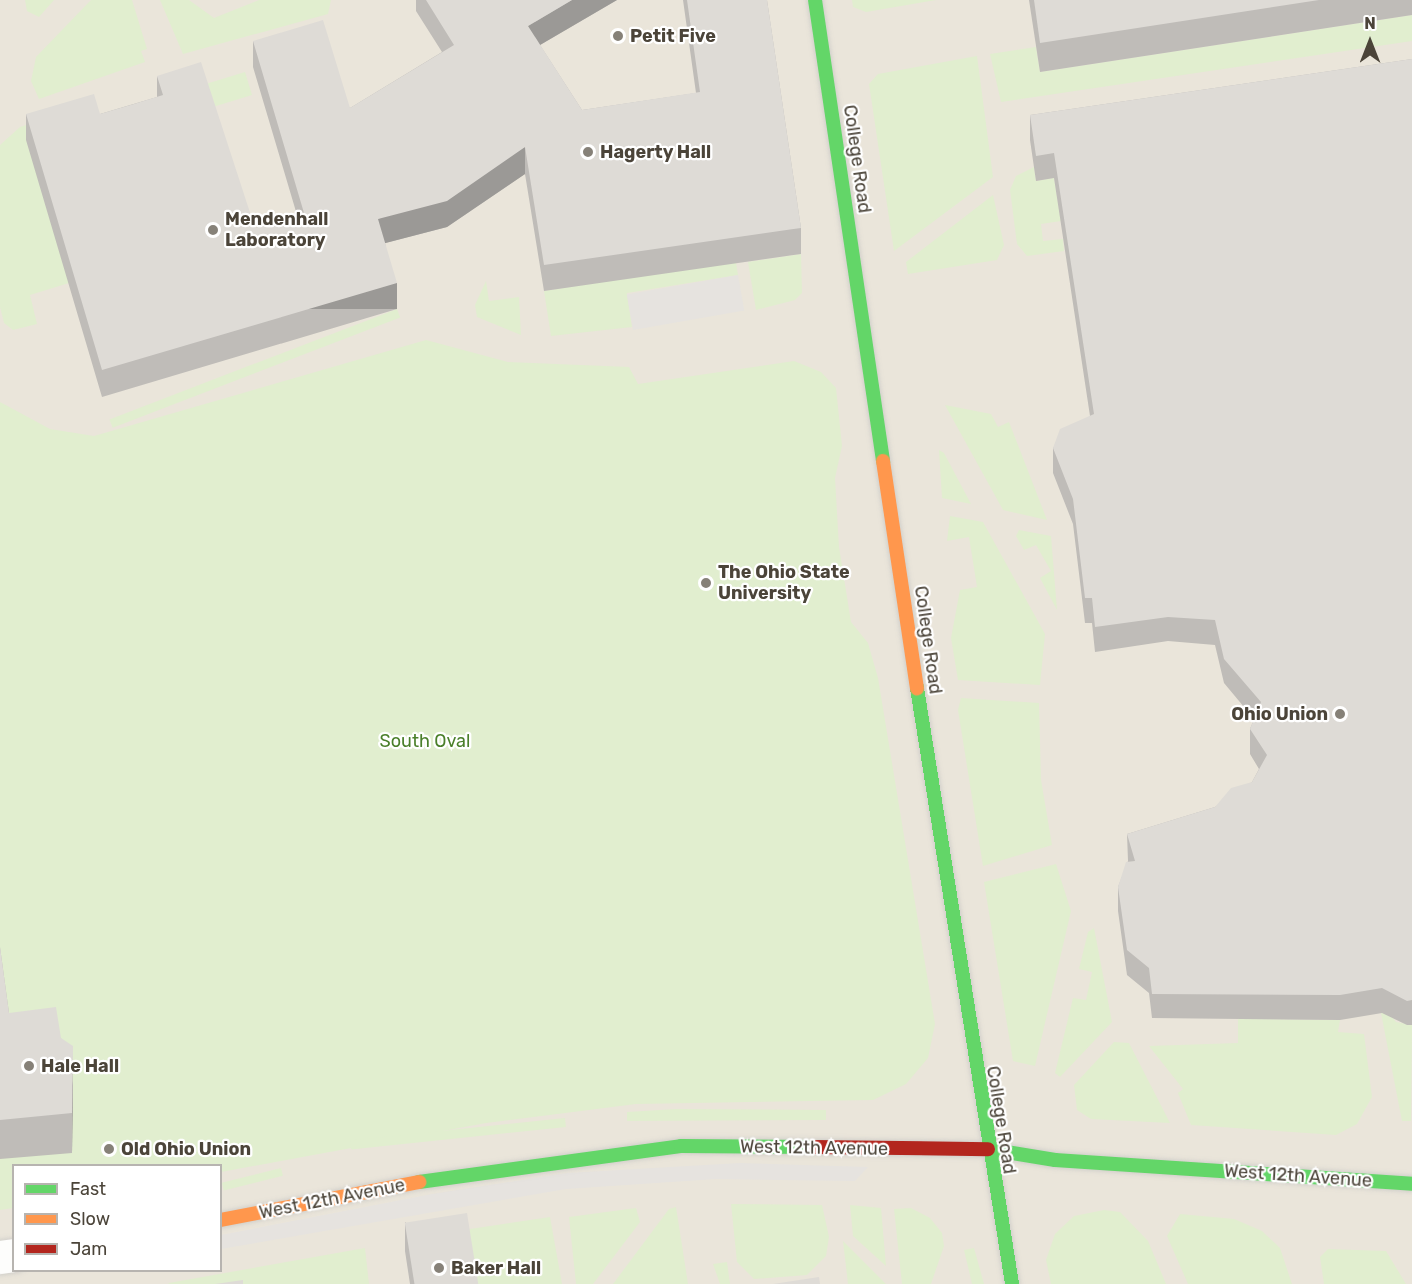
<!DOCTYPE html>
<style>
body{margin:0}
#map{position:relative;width:1412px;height:1284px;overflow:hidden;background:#f4f2ee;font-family:Rubik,sans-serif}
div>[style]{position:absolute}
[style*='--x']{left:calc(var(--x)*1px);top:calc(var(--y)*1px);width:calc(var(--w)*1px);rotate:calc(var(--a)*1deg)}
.education>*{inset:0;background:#eae5da}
.green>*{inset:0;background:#e1eecf;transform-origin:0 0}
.parking>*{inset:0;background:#e6e3df;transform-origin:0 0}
.roads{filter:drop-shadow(0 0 2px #d2d0cb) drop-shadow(0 0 2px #d2d0cb)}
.street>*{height:33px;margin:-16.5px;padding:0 16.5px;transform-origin:16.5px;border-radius:16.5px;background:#fdfdfc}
.fast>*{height:14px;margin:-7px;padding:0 7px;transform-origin:7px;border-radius:7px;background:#63d668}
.slow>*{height:14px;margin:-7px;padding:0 7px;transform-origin:7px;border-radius:7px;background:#ff974d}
.jam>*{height:14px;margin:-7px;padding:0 7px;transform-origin:7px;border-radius:7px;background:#b3261e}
.wall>*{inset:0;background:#bfbcb8}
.shaded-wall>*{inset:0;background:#9b9996;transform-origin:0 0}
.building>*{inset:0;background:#dedbd6;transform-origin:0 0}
.dots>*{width:16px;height:16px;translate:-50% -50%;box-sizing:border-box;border:3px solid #fff;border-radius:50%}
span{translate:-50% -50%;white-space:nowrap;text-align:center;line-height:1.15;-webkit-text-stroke:4.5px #fff;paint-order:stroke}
.poi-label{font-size:18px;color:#4b4439;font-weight:700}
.left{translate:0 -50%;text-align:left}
.right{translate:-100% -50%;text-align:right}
.street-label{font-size:18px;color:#4b4439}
.park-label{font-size:18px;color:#4a7f2a}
.legend{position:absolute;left:12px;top:1164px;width:210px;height:108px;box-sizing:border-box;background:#fff;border:2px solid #b7b4b0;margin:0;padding:8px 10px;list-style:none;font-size:18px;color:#4b4439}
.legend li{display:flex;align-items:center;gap:12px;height:30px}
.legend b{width:30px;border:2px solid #b7b4b0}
.north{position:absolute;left:1340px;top:12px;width:60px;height:60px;-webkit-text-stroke:4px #fff;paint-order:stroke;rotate:0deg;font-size:16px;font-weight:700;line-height:24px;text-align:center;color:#4b4439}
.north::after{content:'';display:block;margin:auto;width:21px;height:27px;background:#4b4439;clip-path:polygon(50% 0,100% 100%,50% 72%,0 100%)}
</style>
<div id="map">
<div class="education">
<i style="clip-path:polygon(evenodd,0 0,1412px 0,1412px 1284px,0 1284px,0 0,14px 1166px,220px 1166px,220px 1270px,14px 1270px,14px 1166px)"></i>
</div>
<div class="green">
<i style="clip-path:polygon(25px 0,54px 0,39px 17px,27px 11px)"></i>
<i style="clip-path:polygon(91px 0,132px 0,147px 49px,141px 51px,145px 62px,39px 99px,31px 81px,36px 57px)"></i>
<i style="clip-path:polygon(160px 0,189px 0,214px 18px,259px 0,331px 0,328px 14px,183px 54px)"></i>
<i style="clip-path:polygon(852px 0,936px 0,866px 12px,853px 7px)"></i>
<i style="clip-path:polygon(1412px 15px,1412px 41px,1001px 102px,990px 54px,1036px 47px,1040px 72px)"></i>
<i style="clip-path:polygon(977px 56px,993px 177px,894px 251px,869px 84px,878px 74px)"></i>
<i style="left:245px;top:72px;width:24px;height:47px;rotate:73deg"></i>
<i style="clip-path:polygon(89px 105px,69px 283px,30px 295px,37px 324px,13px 330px,4px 323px,0 307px,0 145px,20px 127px)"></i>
<i style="clip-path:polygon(1034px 167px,1036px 181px,1054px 178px,1061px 221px,1041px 224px,1043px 241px,1063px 239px,1064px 251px,1027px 256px,1017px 244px,1010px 190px,1016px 176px)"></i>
<i style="clip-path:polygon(993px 195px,1004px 245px,997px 260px,908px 274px,906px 262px)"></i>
<i style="clip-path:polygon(801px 254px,802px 293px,795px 300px,756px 310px,748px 262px)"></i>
<i style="clip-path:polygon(728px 262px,736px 263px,738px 275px,627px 293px,632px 327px,551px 336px,544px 291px)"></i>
<i style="clip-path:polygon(486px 281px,489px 301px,519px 297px,521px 335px,477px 317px,475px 305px)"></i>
<i style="left:397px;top:309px;width:9px;height:308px;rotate:69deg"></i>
<i style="clip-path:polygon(426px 340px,508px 362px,629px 367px,638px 384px,794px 361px,821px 372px,836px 388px,842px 446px,835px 478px,839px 547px,851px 622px,868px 643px,878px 678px,935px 1024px,928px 1058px,906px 1084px,873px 1100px,636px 1104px,486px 1123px,221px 1172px,220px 1166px,14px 1166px,13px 1208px,0 1210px,0 402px,50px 429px,94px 436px)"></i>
<i style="clip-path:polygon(945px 405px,991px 414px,998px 427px,1009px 422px,1047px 520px,1003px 510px)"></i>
<i style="clip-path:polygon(939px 450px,944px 453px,971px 504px,942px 498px)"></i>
<i style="clip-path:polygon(950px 516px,983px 522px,1045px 634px,1040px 685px,958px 680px,951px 638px,960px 590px,977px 587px,969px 537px,947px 541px)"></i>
<i style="clip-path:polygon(1019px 530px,1051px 536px,1057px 610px,1040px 578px,1051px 571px,1036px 545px,1024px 550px,1016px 536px)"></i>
<i style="clip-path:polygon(961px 698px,1039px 703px,1041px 780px,1052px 845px,983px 866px,958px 710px)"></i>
<i style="clip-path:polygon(1056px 864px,1071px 911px,1035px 1066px,1013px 1061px,984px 882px)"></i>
<i style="clip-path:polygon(1094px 928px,1112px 1022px,1060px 1077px,1055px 1073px,1073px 998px,1086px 1000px,1092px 972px,1079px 969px,1088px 932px)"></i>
<i style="clip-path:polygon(1388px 1012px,1396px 1022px,1412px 1025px,1411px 1121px,1402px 1121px,1381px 1013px)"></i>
<i style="clip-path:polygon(1238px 1019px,1340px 1020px,1338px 1032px,1364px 1034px,1372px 1097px,1357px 1124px,1336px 1135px,1191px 1125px,1178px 1093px,1183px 1089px,1149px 1046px,1238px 1043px)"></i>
<i style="clip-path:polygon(1114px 1042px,1129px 1043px,1170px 1123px,1091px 1119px,1077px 1110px,1074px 1085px)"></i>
<i style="clip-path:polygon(676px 1109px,826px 1110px,826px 1120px,627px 1121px,627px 1112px)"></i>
<i style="left:565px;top:1118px;width:9px;height:216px;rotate:84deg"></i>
<i style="left:281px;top:1168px;width:8px;height:61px;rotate:76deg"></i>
<i style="clip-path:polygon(731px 1204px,822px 1205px,829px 1237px,826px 1256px,807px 1275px,754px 1279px,737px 1262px)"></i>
<i style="clip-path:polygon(850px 1205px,881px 1208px,886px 1266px,853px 1236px)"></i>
<i style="clip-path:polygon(676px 1207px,688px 1284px,613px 1284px,669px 1209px)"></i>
<i style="clip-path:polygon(636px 1208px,640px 1222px,593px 1284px,576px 1284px,569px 1217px)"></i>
<i style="clip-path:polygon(911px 1208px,930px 1218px,942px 1233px,944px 1246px,931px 1284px,902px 1284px,894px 1209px)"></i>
<i style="clip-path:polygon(1104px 1210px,1120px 1212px,1148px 1241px,1166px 1284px,1051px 1284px,1046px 1260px,1055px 1234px,1074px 1216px)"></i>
<i style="clip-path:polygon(1180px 1214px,1234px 1219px,1262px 1231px,1280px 1248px,1292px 1284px,1188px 1284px,1167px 1236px)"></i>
<i style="clip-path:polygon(550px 1217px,562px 1284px,474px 1284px,450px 1232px)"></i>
<i style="clip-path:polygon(843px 1241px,886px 1284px,848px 1284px)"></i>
<i style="clip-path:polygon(365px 1248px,369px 1284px,168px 1284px,169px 1283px)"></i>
<i style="clip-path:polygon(974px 1248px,984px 1284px,972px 1284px,969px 1271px,964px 1250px)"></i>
<i style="clip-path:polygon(1328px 1249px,1386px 1251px,1406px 1284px,1324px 1284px,1320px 1257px)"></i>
<i style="clip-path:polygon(727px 1262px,730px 1284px,720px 1284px,713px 1264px)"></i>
</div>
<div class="parking">
<i style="left:738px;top:275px;width:36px;height:113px;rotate:80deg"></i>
<i style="clip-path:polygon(740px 1163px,868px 1167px,855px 1181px,716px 1179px,566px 1189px,221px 1249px,221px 1235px,432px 1194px,567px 1173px)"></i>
</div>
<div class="roads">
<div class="street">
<i style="--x:0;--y:1257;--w:14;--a:-8"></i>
</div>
<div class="fast">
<i style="--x:815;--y:0;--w:466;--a:81.6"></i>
<i style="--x:917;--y:688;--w:604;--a:80.94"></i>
<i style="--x:988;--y:1149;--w:68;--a:9.3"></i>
<i style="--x:1055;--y:1160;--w:358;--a:3.8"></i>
<i style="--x:419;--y:1182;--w:264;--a:-7.8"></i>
<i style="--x:681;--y:1146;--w:132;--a:0.4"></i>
</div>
<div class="slow">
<i style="--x:883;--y:461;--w:230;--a:81.5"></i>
<i style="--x:220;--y:1220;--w:203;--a:-10.8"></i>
</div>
<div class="jam">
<i style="--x:813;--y:1147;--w:175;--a:0.7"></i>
</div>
</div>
<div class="wall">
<i style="clip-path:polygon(416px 0,617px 0,540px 45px,582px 110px,696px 93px,683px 0,767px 0,801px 228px,801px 254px,544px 291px,525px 174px,447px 227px,385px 243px,397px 309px,102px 397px,26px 140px,26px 114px,100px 114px,157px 97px,157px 76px,255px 228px,297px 215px,253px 67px,253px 41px,350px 108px,442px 52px,416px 11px)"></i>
<i style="clip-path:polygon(1029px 0,1412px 0,1412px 15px,1040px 72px)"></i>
<i style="clip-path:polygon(1412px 59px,1412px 1025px,1407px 1025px,1382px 1013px,1340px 1020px,1152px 1018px,1149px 993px,1127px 975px,1118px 911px,1118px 887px,1128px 861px,1127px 834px,1215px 807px,1252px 782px,1259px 769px,1250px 754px,1250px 729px,1254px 719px,1224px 683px,1215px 645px,1168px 641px,1095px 652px,1092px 623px,1085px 623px,1073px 524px,1053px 473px,1053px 448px,1090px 416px,1054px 178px,1036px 181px,1030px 140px,1030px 115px)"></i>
<i style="clip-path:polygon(0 947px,9px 1013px,61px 1038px,73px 1085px,72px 1153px,0 1159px)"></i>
<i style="clip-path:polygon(405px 1222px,478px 1284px,410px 1284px,405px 1251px)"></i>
</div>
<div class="shaded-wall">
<i style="clip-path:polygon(572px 0,617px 0,528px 52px,528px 26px)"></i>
<i style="clip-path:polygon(525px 147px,525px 174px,447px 227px,378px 245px,378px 219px)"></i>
<i style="left:397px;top:283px;width:26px;height:308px;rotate:90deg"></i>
<i style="clip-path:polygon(73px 1046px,73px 1085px,72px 1153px,72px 1113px)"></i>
</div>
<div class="building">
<i style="clip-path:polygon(426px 0,572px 0,528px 26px,582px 110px,700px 92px,687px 0,767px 0,801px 228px,544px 265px,525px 147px,447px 201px,378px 219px,397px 283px,102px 370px,26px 114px,94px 94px,100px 114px,134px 104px,163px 95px,157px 76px,201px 62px,255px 228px,304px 213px,253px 41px,323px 20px,350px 108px,454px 45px)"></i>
<i style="clip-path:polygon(1034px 0,1319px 0,1040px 43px)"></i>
<i style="clip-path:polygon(1412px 59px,1412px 1000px,1407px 1001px,1382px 988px,1340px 995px,1152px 994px,1149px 968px,1127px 950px,1118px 887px,1126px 862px,1135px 861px,1127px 834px,1215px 807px,1231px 788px,1252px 782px,1267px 755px,1250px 729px,1261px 702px,1224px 659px,1215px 620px,1168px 617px,1095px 627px,1092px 598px,1085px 598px,1073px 499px,1053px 448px,1060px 429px,1094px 414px,1054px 153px,1036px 156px,1030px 115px)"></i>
<i style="clip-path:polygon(0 947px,9px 1013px,56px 1007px,61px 1038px,73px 1046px,72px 1113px,0 1120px)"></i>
<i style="left:467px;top:1213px;width:72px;height:63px;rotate:81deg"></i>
<i style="clip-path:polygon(819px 1277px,820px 1284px,773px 1284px)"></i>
<i style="clip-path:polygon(243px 1280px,243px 1284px,215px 1284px)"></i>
</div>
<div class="dots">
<i style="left:618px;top:36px;background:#868178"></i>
<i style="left:588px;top:152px;background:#868178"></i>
<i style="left:213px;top:230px;background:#868178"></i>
<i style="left:706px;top:583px;background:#868178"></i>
<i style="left:1340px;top:714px;background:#868178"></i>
<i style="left:29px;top:1066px;background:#868178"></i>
<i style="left:109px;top:1149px;background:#868178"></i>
<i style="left:439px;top:1268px;background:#868178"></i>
</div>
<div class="poi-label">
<span class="left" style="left:630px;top:36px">Petit Five</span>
<span class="left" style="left:600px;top:152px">Hagerty Hall</span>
<span class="left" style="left:225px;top:230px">Mendenhall<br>Laboratory</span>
<span class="left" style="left:718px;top:583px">The Ohio State<br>University</span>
<span class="right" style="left:1328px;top:714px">Ohio Union</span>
<span class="left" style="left:41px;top:1066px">Hale Hall</span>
<span class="left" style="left:121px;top:1149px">Old Ohio Union</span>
<span class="left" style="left:451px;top:1268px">Baker Hall</span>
</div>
<div class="street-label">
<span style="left:857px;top:159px;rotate:82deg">College Road</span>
<span style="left:928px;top:640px;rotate:82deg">College Road</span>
<span style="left:1001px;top:1120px;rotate:81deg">College Road</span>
<span style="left:814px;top:1148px;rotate:1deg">West 12th Avenue</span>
<span style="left:1298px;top:1176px;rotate:4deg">West 12th Avenue</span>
<span style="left:332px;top:1199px;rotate:-11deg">West 12th Avenue</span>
</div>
<div class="park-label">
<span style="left:425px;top:741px">South Oval</span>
</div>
<ul class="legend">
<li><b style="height:8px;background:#63d668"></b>Fast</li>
<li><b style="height:8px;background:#ff974d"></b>Slow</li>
<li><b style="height:8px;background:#b3261e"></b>Jam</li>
</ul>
<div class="north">N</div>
</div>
